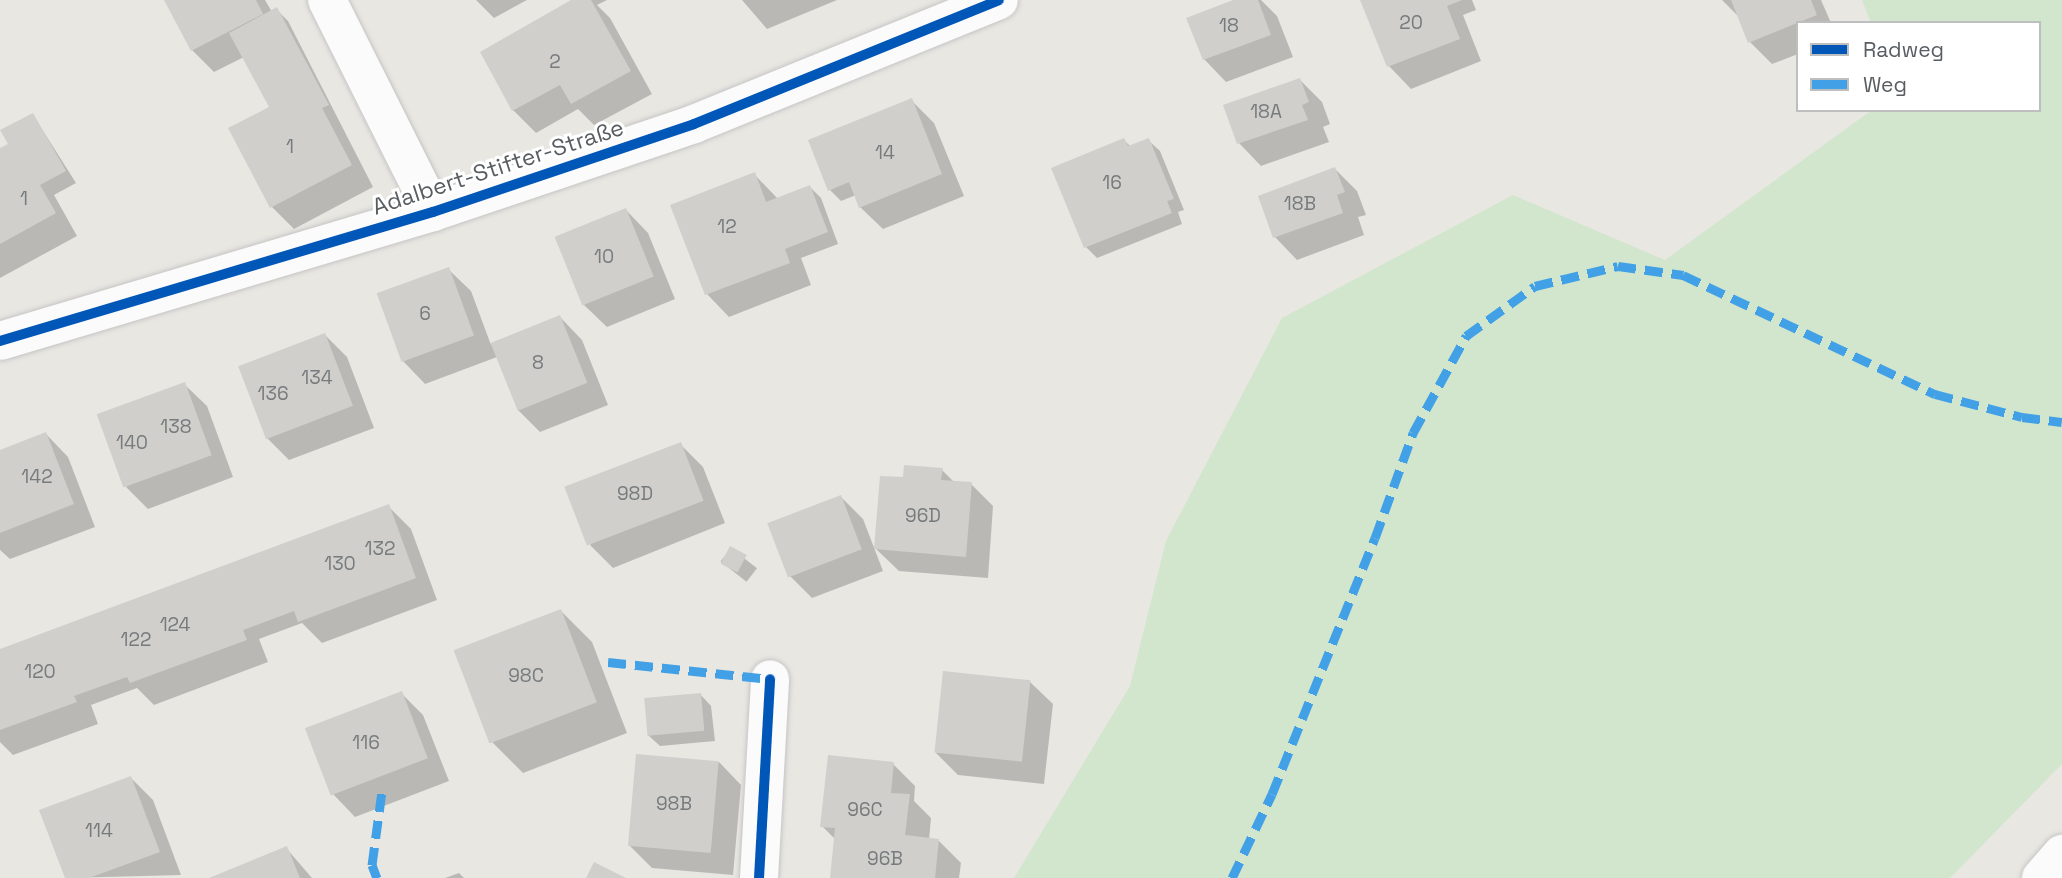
<!DOCTYPE html>
<meta charset="utf-8">
<style>
body{margin:0}
#map{position:relative;width:2062px;height:878px;overflow:hidden;background:#e9e7e2;font-family:"Space Grotesk",sans-serif}
div>[style]{position:absolute}
[style*='--x']{left:calc(var(--x)*1px);top:calc(var(--y)*1px);width:calc(var(--w)*1px);rotate:calc(var(--a)*1deg)}
.green>*{inset:0;background:#d1e6cc}
.shadow>*{inset:0;background:#0003;transform-origin:0 0}
.building>*{inset:0;background:#d0cfcc;transform-origin:0 0}
.roads{filter:drop-shadow(0 0 2px #c5c5c5) drop-shadow(0 0 2px #c5c5c5)}
.minor>*{height:38px;margin:-19px;padding:0 19px;transform-origin:19px;border-radius:19px;background:#fcfbfb}
.quiet>*{height:9px;margin-top:-4.5px;transform-origin:0;background:repeating-linear-gradient(90deg,#42a1e6 0 18px,transparent 0 27px)}
.cycleway>*{height:10px;margin:-5px;padding:0 5px;transform-origin:5px;border-radius:5px;background:#0057b8}
span{translate:-50% -50%;white-space:nowrap;text-align:center;line-height:1.15;-webkit-text-stroke:6px #fff;paint-order:stroke}
.number-label{font-size:19px;color:#777b7d}
.number-label span{-webkit-text-stroke-width:0}
.street-label{font-size:23px;color:#585d61}
.legend{position:absolute;left:1796px;top:21px;width:245px;height:91px;box-sizing:border-box;background:#fff;border:2px solid #bcbec0;margin:0;padding:9px 12px;list-style:none;font-size:21px;color:#585d61}
.legend li{display:flex;align-items:center;gap:14px;height:35px}
.legend b{width:35px;border:2px solid #bcbec0}
</style>
<div id="map">
<div class="green">
<i style="clip-path:polygon(1862px 0,2062px 0,2062px 764px,1950px 878px,1014px 878px,1130px 686px,1166px 541px,1282px 318px,1513px 195px,1665px 260px,1872px 110px,2039px 110px,2039px 23px,1871px 23px)"></i>
</div>
<div class="shadow">
<i style="clip-path:polygon(166px 0,265px 0,272px 12px,277px 10px,288px 21px,373px 187px,294px 229px,272px 207px,271px 107px,244px 57px,214px 72px,192px 50px)"></i>
<i style="clip-path:polygon(476px 0,527px 0,494px 18px)"></i>
<i style="clip-path:polygon(573px 0,607px 0,597px 5px,610px 18px,652px 94px,594px 125px,578px 109px,536px 133px,513px 110px,483px 53px)"></i>
<i style="clip-path:polygon(742px 0,837px 0,767px 29px)"></i>
<i style="clip-path:polygon(1238px 0,1261px 0,1277px 16px,1293px 57px,1226px 82px,1204px 59px)"></i>
<i style="clip-path:polygon(1362px 0,1472px 0,1476px 10px,1463px 15px,1481px 61px,1411px 89px,1389px 66px)"></i>
<i style="clip-path:polygon(1722px 0,1821px 0,1831px 23px,1798px 23px,1798px 54px,1772px 64px,1750px 42px,1740px 18px)"></i>
<i style="clip-path:polygon(1300px 80px,1322px 102px,1330px 124px,1323px 127px,1329px 142px,1261px 166px,1239px 143px,1226px 106px)"></i>
<i style="clip-path:polygon(911px 100px,934px 123px,964px 196px,883px 229px,860px 207px,856px 195px,841px 201px,830px 190px)"></i>
<i style="clip-path:polygon(33px 115px,76px 183px,54px 195px,77px 236px,0 278px,0 150px,11px 144px)"></i>
<i style="clip-path:polygon(1124px 140px,1131px 147px,1148px 140px,1160px 151px,1184px 210px,1178px 212px,1182px 224px,1097px 258px,1086px 247px)"></i>
<i style="clip-path:polygon(1335px 169px,1357px 191px,1366px 215px,1358px 217px,1364px 235px,1297px 260px,1275px 237px,1260px 197px)"></i>
<i style="clip-path:polygon(754px 174px,778px 199px,810px 187px,821px 198px,838px 244px,801px 258px,811px 285px,729px 317px,707px 294px)"></i>
<i style="clip-path:polygon(626px 210px,648px 233px,675px 299px,607px 327px,584px 305px)"></i>
<i style="clip-path:polygon(448px 269px,471px 291px,491px 345px,560px 317px,582px 340px,608px 405px,540px 432px,518px 410px,497px 357px,425px 384px,403px 361px)"></i>
<i style="clip-path:polygon(325px 335px,347px 357px,374px 428px,289px 460px,267px 438px)"></i>
<i style="clip-path:polygon(184px 384px,207px 406px,233px 477px,148px 509px,126px 487px)"></i>
<i style="clip-path:polygon(46px 434px,68px 457px,95px 527px,10px 559px,0 550px,0 452px)"></i>
<i style="clip-path:polygon(681px 445px,703px 467px,725px 523px,613px 568px,590px 545px)"></i>
<i style="clip-path:polygon(942px 470px,955px 483px,971px 484px,993px 506px,988px 578px,899px 571px,876px 549px,905px 479px)"></i>
<i style="clip-path:polygon(841px 497px,863px 519px,883px 571px,812px 598px,790px 576px)"></i>
<i style="clip-path:polygon(388px 506px,411px 529px,437px 600px,322px 643px,302px 623px,259px 639px,268px 662px,154px 705px,137px 688px,91px 705px,98px 724px,13px 755px,0 742px,0 651px)"></i>
<i style="left:731px;top:548px;width:33px;height:17px;rotate:38deg"></i>
<i style="clip-path:polygon(561px 611px,592px 642px,627px 733px,523px 773px,492px 742px)"></i>
<i style="clip-path:polygon(1030px 682px,1053px 704px,1044px 784px,958px 775px,936px 753px)"></i>
<i style="clip-path:polygon(401px 693px,423px 715px,449px 781px,355px 817px,333px 794px,307px 729px)"></i>
<i style="clip-path:polygon(700px 694px,711px 706px,715px 741px,660px 746px,648px 735px)"></i>
<i style="clip-path:polygon(719px 762px,741px 785px,733px 875px,652px 868px,630px 846px)"></i>
<i style="clip-path:polygon(893px 764px,915px 786px,914px 801px,931px 818px,929px 840px,939px 841px,961px 863px,959px 878px,831px 878px,836px 840px,822px 826px)"></i>
<i style="clip-path:polygon(131px 778px,153px 800px,181px 875px,67px 878px)"></i>
<i style="clip-path:polygon(286px 848px,312px 878px,214px 878px)"></i>
<i style="clip-path:polygon(459px 873px,464px 878px,445px 878px)"></i>
</div>
<div class="building">
<i style="clip-path:polygon(164px 0,256px 0,263px 14px,191px 51px)"></i>
<i style="clip-path:polygon(571px 0,591px 0,631px 71px,571px 104px,560px 85px,512px 111px,480px 52px)"></i>
<i style="clip-path:polygon(1233px 0,1258px 0,1271px 35px,1203px 60px,1186px 18px)"></i>
<i style="clip-path:polygon(1360px 0,1462px 0,1447px 6px,1460px 39px,1387px 67px)"></i>
<i style="clip-path:polygon(1731px 0,1811px 0,1817px 15px,1748px 43px)"></i>
<i style="clip-path:polygon(277px 7px,329px 105px,322px 108px,352px 165px,270px 208px,228px 128px,269px 107px,229px 33px)"></i>
<i style="clip-path:polygon(1300px 78px,1309px 102px,1302px 105px,1308px 120px,1237px 144px,1223px 105px)"></i>
<i style="clip-path:polygon(912px 98px,942px 174px,859px 208px,849px 182px,828px 191px,808px 140px)"></i>
<i style="clip-path:polygon(33px 113px,66px 171px,40px 185px,56px 213px,0 244px,0 148px,8px 144px,0 130px)"></i>
<i style="clip-path:polygon(1124px 138px,1128px 146px,1149px 138px,1174px 199px,1167px 201px,1172px 213px,1084px 248px,1051px 168px)"></i>
<i style="clip-path:polygon(1335px 167px,1345px 192px,1337px 195px,1343px 213px,1273px 238px,1258px 196px)"></i>
<i style="clip-path:polygon(755px 172px,766px 202px,810px 185px,828px 232px,785px 249px,790px 263px,705px 295px,670px 205px)"></i>
<i style="left:626px;top:208px;width:74px;height:77px;rotate:68deg"></i>
<i style="left:449px;top:267px;width:73px;height:77px;rotate:70deg"></i>
<i style="left:560px;top:315px;width:73px;height:75px;rotate:68deg"></i>
<i style="left:325px;top:333px;width:78px;height:93px;rotate:69deg"></i>
<i style="left:185px;top:382px;width:78px;height:94px;rotate:70deg"></i>
<i style="clip-path:polygon(46px 432px,74px 504px,0 533px,0 450px)"></i>
<i style="left:681px;top:442px;width:63px;height:125px;rotate:69deg"></i>
<i style="clip-path:polygon(904px 465px,943px 468px,941px 480px,972px 482px,966px 557px,874px 549px,880px 476px,903px 477px)"></i>
<i style="left:841px;top:495px;width:58px;height:79px;rotate:69deg"></i>
<i style="clip-path:polygon(389px 504px,416px 578px,298px 622px,294px 611px,243px 630px,247px 640px,130px 683px,127px 677px,74px 696px,77px 702px,0 730px,0 649px)"></i>
<i style="left:730px;top:546px;width:19px;height:20px;rotate:28deg"></i>
<i style="left:561px;top:609px;width:100px;height:115px;rotate:69deg"></i>
<i style="left:943px;top:671px;width:88px;height:82px;rotate:6deg"></i>
<i style="left:402px;top:691px;width:72px;height:104px;rotate:69deg"></i>
<i style="left:701px;top:693px;width:38px;height:57px;rotate:85deg"></i>
<i style="left:636px;top:754px;width:83px;height:92px;rotate:5deg"></i>
<i style="clip-path:polygon(828px 755px,894px 762px,891px 793px,910px 794px,905px 835px,939px 839px,935px 878px,830px 878px,835px 828px,820px 827px)"></i>
<i style="clip-path:polygon(131px 776px,160px 852px,89px 878px,65px 878px,39px 810px)"></i>
<i style="clip-path:polygon(287px 846px,300px 878px,209px 878px)"></i>
<i style="clip-path:polygon(594px 862px,626px 878px,586px 878px)"></i>
</div>
<div class="roads">
<div class="minor">
<i style="--x:327;--y:0;--w:237;--a:63.4"></i>
<i style="--x:0;--y:341;--w:452;--a:-16.6"></i>
<i style="--x:433;--y:212;--w:275;--a:-18.6"></i>
<i style="--x:694;--y:124;--w:329;--a:-22.1"></i>
<i style="--x:759;--y:878;--w:199;--a:-86.8"></i>
<i style="--x:2041;--y:878;--w:32;--a:-49"></i>
</div>
</div>
<div class="quiet">
<i style="--x:608;--y:662;--w:163;--a:6"></i>
<i style="--x:377;--y:878;--w:14;--a:-111"></i>
<i style="--x:372;--y:865;--w:75;--a:-82.3"></i>
<i style="--x:1232;--y:878;--w:93;--a:-64.5"></i>
<i style="--x:1272;--y:794;--w:276;--a:-68.1"></i>
<i style="--x:1375;--y:538;--w:112;--a:-70.1"></i>
<i style="--x:1413;--y:433;--w:111;--a:-61.3"></i>
<i style="--x:1466;--y:336;--w:85;--a:-35.9"></i>
<i style="--x:1535;--y:286;--w:85;--a:-13.5"></i>
<i style="--x:1618;--y:266;--w:66;--a:7.9"></i>
<i style="--x:1683;--y:275;--w:279;--a:25.3"></i>
<i style="--x:1935;--y:394;--w:90;--a:14.8"></i>
<i style="--x:2022;--y:417;--w:40;--a:7.1"></i>
</div>
<div class="cycleway">
<i style="--x:0;--y:341;--w:452;--a:-16.6"></i>
<i style="--x:433;--y:212;--w:275;--a:-18.6"></i>
<i style="--x:694;--y:124;--w:329;--a:-22.1"></i>
<i style="--x:759;--y:878;--w:199;--a:-86.8"></i>
</div>
<div class="number-label">
<span style="left:1411px;top:23px">20</span>
<span style="left:1229px;top:26px">18</span>
<span style="left:555px;top:62px">2</span>
<span style="left:1266px;top:112px">18A</span>
<span style="left:290px;top:147px">1</span>
<span style="left:885px;top:153px">14</span>
<span style="left:1112px;top:183px">16</span>
<span style="left:24px;top:199px">1</span>
<span style="left:1300px;top:204px">18B</span>
<span style="left:727px;top:227px">12</span>
<span style="left:604px;top:257px">10</span>
<span style="left:425px;top:314px">6</span>
<span style="left:538px;top:363px">8</span>
<span style="left:317px;top:378px">134</span>
<span style="left:273px;top:394px">136</span>
<span style="left:176px;top:427px">138</span>
<span style="left:132px;top:443px">140</span>
<span style="left:37px;top:477px">142</span>
<span style="left:635px;top:494px">98D</span>
<span style="left:923px;top:516px">96D</span>
<span style="left:380px;top:549px">132</span>
<span style="left:340px;top:564px">130</span>
<span style="left:175px;top:625px">124</span>
<span style="left:136px;top:640px">122</span>
<span style="left:40px;top:672px">120</span>
<span style="left:526px;top:676px">98C</span>
<span style="left:366px;top:743px">116</span>
<span style="left:674px;top:804px">98B</span>
<span style="left:865px;top:810px">96C</span>
<span style="left:99px;top:831px">114</span>
<span style="left:885px;top:859px">96B</span>
</div>
<div class="street-label">
<span style="left:498px;top:167px;rotate:-18deg">Adalbert-Stifter-Straße</span>
</div>
<ul class="legend">
<li><b style="height:9px;background:#0057b8"></b>Radweg</li>
<li><b style="height:9px;background:#42a1e6"></b>Weg</li>
</ul>
</div>
